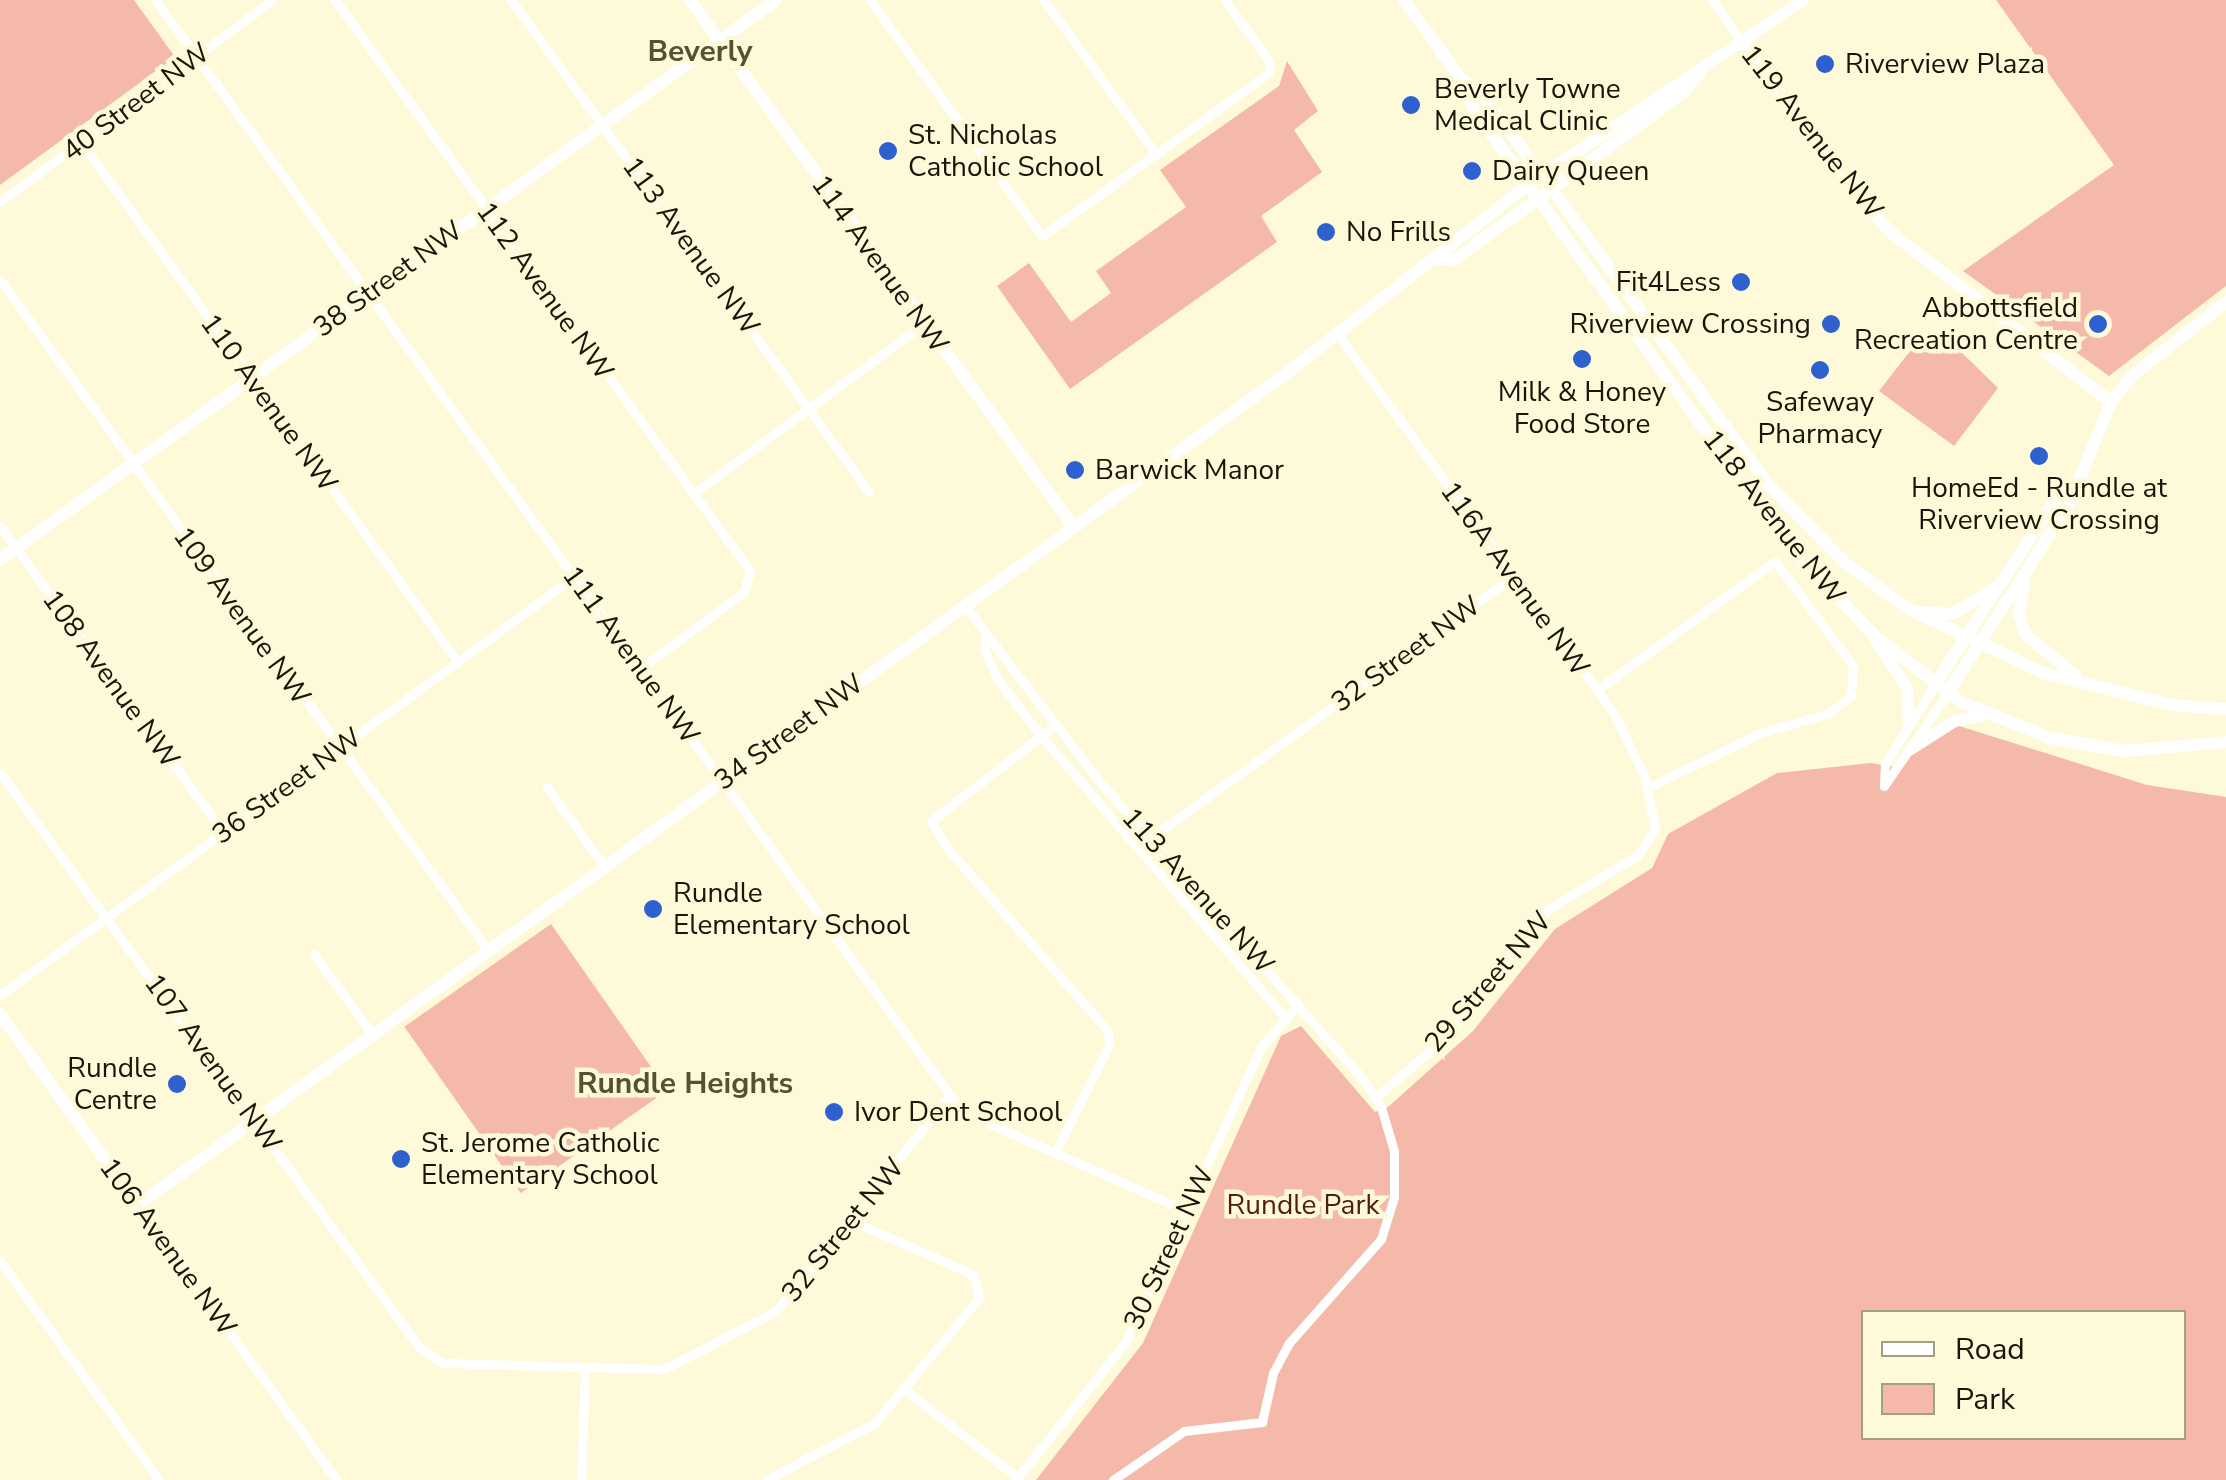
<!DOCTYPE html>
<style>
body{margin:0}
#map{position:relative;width:2226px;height:1480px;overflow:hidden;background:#fefad9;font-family:"Nunito Sans",sans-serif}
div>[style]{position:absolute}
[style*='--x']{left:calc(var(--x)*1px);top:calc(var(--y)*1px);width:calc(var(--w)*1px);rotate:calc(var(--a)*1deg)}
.green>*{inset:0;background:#f4b9a9;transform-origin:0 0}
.street>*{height:9px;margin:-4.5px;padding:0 4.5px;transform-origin:4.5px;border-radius:4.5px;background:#fff}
.secondary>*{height:12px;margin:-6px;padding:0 6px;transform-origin:6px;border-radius:6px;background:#fff}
.dots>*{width:28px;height:28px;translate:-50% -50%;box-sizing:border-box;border:5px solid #fefad9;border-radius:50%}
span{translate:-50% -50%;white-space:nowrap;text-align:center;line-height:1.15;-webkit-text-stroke:9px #fefad9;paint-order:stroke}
.poi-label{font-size:28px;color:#18160b}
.left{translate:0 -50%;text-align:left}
.right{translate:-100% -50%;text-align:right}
.street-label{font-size:28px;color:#18160b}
.park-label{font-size:28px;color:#551b0c}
.neighbourhood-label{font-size:30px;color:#555135;font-weight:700}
.legend{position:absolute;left:1861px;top:1310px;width:325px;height:130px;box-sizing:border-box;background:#fefad9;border:2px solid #a29f87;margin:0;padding:12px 18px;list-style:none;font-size:30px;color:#18160b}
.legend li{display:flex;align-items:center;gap:20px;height:50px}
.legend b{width:50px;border:2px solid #a29f87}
</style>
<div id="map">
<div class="green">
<i style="clip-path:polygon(0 0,134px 0,175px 57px,0 185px)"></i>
<i style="clip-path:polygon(1996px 0,2226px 0,2226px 286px,2109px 376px,1963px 271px,2114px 165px)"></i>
<i style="clip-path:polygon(1287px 61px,1318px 111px,1294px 130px,1322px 172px,1261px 216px,1277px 242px,1070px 389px,997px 286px,1029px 263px,1071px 322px,1111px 293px,1096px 271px,1186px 207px,1160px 170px,1279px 86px)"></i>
<i style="clip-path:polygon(1924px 333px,1951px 354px,1957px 348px,1998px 388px,1954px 446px,1879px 391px)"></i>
<i style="clip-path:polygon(evenodd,1956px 725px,2147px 785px,2226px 797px,2226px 1480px,1036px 1480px,1143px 1343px,1281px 1036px,1301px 1026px,1375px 1112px,1388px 1107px,1473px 1031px,1555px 929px,1652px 868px,1668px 834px,1777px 773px,1871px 763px,1894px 767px,1956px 725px,1864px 1312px,2184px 1312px,2184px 1438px,1864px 1438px,1864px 1312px)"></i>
<i style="left:551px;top:924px;width:203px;height:179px;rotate:55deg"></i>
</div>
<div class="street">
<i style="--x:155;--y:0;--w:1353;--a:54.02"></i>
<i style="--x:950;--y:1095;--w:33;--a:43"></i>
<i style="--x:974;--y:1117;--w:233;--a:23.8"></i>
<i style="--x:335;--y:0;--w:706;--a:53.99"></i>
<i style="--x:750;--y:571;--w:22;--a:106"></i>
<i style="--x:744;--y:592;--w:129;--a:143.5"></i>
<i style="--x:511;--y:0;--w:608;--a:53.96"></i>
<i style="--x:870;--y:0;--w:292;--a:53.9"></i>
<i style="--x:1042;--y:236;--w:279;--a:-35.7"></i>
<i style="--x:1269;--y:73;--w:12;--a:-90"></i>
<i style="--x:1269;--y:61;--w:75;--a:-125.8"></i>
<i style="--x:1044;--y:0;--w:189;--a:54"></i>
<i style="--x:1712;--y:0;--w:52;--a:54.5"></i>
<i style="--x:81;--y:142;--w:642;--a:54.06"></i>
<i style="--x:0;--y:202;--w:339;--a:-36.6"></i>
<i style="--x:0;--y:280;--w:829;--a:53.93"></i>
<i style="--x:1338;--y:335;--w:467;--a:53.9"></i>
<i style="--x:1613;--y:712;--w:70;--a:63.8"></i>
<i style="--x:1644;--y:775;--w:54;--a:78.3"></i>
<i style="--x:1655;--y:828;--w:32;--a:122"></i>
<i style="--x:1638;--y:855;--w:106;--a:148.9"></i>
<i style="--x:1547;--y:910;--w:161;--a:128.4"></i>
<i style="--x:1447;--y:1036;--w:94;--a:139.3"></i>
<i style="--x:694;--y:493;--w:285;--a:-36.4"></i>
<i style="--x:0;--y:526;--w:379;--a:53.9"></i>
<i style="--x:965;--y:605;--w:36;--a:54"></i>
<i style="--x:1934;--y:686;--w:92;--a:122.1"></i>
<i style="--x:1885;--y:764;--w:22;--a:93"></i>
<i style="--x:1884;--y:786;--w:112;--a:-55.6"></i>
<i style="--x:1597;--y:690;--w:220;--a:-35.9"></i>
<i style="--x:1775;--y:561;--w:131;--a:53.4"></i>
<i style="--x:1853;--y:666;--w:30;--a:94"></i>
<i style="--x:1851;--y:696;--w:28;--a:142"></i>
<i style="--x:1829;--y:713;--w:72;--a:163.8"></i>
<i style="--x:1760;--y:733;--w:126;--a:154"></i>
<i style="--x:1054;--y:726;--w:155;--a:142.3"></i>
<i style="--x:931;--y:821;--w:33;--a:59"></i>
<i style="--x:948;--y:849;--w:242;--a:48.7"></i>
<i style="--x:1108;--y:1031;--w:14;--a:86"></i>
<i style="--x:1109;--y:1045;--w:121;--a:116.6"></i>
<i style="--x:0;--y:773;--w:711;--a:53.87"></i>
<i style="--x:419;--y:1347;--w:29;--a:34"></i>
<i style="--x:443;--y:1363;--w:221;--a:1.6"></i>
<i style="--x:664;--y:1369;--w:125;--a:-27.2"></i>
<i style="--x:775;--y:1312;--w:279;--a:-51.1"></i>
<i style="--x:547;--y:787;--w:97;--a:54.2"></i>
<i style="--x:1152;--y:837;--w:446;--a:-35.8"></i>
<i style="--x:314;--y:954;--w:99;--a:54.1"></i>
<i style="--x:0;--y:995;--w:710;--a:-36.06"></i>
<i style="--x:138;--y:1205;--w:339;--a:54.2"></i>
<i style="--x:0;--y:1261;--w:271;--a:54"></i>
<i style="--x:905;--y:1390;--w:143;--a:37.9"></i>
<i style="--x:581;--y:1480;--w:109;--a:-87.9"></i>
<i style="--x:766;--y:1480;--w:123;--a:-27.6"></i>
<i style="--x:875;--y:1423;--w:163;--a:-50.2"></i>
<i style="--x:979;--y:1298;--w:23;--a:-103"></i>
<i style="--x:974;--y:1276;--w:13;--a:-151"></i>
<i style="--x:963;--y:1270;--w:121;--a:-156.2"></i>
<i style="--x:1016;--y:1480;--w:175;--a:-51.5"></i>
<i style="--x:1125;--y:1343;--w:326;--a:-65.3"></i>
<i style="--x:1261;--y:1047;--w:57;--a:-49.3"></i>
<i style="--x:1113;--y:1480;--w:86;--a:-34.6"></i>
<i style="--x:1184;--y:1431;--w:79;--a:-6.6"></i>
<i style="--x:1262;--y:1422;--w:50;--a:-77.3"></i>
<i style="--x:1273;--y:1373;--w:34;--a:-62"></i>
<i style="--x:1289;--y:1343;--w:139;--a:-48.5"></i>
<i style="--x:1381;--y:1239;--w:44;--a:-72.8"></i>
<i style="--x:1394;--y:1197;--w:46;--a:-90"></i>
<i style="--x:1394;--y:1151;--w:46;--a:-106.5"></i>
<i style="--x:1381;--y:1107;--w:35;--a:-123"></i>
<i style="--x:1362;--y:1078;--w:400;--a:-131.5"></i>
<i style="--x:1097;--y:778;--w:182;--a:-127.6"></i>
<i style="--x:986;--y:634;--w:15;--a:98"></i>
<i style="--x:984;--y:649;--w:34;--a:66"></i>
<i style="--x:998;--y:680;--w:71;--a:52.5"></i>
<i style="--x:1041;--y:736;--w:368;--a:49.1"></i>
</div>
<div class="secondary">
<i style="--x:690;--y:0;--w:651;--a:53.94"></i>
<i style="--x:1404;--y:0;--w:99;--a:54.1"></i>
<i style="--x:1462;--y:80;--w:17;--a:25"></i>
<i style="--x:1477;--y:87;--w:488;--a:53.8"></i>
<i style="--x:1765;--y:481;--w:113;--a:45.7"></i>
<i style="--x:1844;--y:562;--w:78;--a:36.1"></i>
<i style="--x:1907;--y:608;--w:151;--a:25.5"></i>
<i style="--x:2043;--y:673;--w:132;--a:14"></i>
<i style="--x:2171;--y:705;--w:55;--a:4.2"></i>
<i style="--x:1743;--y:43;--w:120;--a:54.5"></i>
<i style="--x:1813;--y:141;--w:119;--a:49.8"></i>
<i style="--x:1890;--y:232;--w:279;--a:37.6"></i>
<i style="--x:1462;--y:80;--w:32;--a:68"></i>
<i style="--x:1474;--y:110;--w:536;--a:54.18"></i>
<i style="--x:1788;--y:545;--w:127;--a:46.3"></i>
<i style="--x:1876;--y:637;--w:107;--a:37.4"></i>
<i style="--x:1961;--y:702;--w:96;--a:22"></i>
<i style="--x:2050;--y:738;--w:75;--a:10"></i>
<i style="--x:2124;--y:751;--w:102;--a:-5"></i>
<i style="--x:1438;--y:259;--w:16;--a:4"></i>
<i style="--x:1454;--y:260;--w:283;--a:-36.1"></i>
<i style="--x:1683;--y:93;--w:25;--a:-50"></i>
<i style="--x:0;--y:560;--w:957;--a:-35.82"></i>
<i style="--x:2024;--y:582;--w:33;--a:99"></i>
<i style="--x:2019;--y:615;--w:21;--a:71"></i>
<i style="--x:2026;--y:635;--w:65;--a:39.4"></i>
<i style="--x:1922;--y:612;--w:31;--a:4"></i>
<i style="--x:1953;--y:614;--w:49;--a:-32.4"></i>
<i style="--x:1876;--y:640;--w:57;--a:57.1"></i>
<i style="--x:1907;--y:688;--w:34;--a:87"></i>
<i style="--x:1934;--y:686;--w:223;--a:-56.9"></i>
<i style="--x:2056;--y:499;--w:17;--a:-31"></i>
<i style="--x:1947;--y:694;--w:227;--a:-57.2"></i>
<i style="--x:2070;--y:503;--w:109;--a:-67.9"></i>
<i style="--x:2111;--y:402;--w:35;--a:-51"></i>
<i style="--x:2133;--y:375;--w:118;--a:-38.1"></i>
<i style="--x:1911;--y:749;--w:52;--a:-32.5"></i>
<i style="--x:1955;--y:721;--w:30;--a:-12"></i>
<i style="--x:0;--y:1014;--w:236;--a:54.2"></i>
<i style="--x:138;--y:1205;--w:1419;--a:-35.91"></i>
<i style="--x:1287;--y:373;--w:306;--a:-38"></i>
<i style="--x:1528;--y:185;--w:331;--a:-33.9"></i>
</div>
<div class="dots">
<i style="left:1825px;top:64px;background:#2e61cf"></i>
<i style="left:1411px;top:105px;background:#2e61cf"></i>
<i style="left:888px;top:151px;background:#2e61cf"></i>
<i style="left:1472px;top:171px;background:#2e61cf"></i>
<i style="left:1326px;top:232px;background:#2e61cf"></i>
<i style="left:1741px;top:282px;background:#2e61cf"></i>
<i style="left:1831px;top:324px;background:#2e61cf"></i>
<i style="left:2098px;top:324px;background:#2e61cf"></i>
<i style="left:1582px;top:359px;background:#2e61cf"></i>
<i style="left:1820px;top:370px;background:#2e61cf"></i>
<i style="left:2039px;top:456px;background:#2e61cf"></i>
<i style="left:1075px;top:470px;background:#2e61cf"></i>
<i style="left:653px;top:909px;background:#2e61cf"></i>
<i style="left:177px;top:1084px;background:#2e61cf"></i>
<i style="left:834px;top:1112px;background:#2e61cf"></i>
<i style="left:401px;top:1159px;background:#2e61cf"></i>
</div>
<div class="poi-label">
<span class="left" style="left:1845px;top:64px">Riverview Plaza</span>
<span class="left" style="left:1434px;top:105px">Beverly Towne<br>Medical Clinic</span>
<span class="left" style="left:908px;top:151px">St. Nicholas<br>Catholic School</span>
<span class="left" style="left:1492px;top:171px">Dairy Queen</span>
<span class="left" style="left:1346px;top:232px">No Frills</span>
<span class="right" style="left:1721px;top:282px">Fit4Less</span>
<span class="right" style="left:2078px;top:324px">Abbottsfield<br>Recreation Centre</span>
<span class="right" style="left:1811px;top:324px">Riverview Crossing</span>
<span style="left:1582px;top:408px">Milk &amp; Honey<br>Food Store</span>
<span style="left:1820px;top:418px">Safeway<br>Pharmacy</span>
<span class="left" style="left:1095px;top:470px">Barwick Manor</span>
<span style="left:2039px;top:504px">HomeEd - Rundle at<br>Riverview Crossing</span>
<span class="left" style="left:673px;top:909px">Rundle<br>Elementary School</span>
<span class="right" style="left:157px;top:1084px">Rundle<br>Centre</span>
<span class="left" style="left:854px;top:1112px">Ivor Dent School</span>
<span class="left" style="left:421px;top:1159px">St. Jerome Catholic<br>Elementary School</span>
</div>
<div class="street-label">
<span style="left:136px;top:102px;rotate:-37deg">40 Street NW</span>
<span style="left:1812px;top:132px;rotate:52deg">119 Avenue NW</span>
<span style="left:691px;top:246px;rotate:54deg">113 Avenue NW</span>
<span style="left:880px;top:264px;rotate:54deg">114 Avenue NW</span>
<span style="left:388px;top:279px;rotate:-36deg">38 Street NW</span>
<span style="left:545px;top:291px;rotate:54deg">112 Avenue NW</span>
<span style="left:269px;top:403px;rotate:54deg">110 Avenue NW</span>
<span style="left:1774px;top:517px;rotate:52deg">118 Avenue NW</span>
<span style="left:1515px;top:579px;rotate:54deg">116A Avenue NW</span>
<span style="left:242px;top:616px;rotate:54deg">109 Avenue NW</span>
<span style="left:1406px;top:654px;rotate:-36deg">32 Street NW</span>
<span style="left:631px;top:655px;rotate:54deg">111 Avenue NW</span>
<span style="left:111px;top:679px;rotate:54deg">108 Avenue NW</span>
<span style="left:789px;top:732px;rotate:-36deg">34 Street NW</span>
<span style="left:287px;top:786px;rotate:-36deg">36 Street NW</span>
<span style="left:1198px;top:891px;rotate:48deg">113 Avenue NW</span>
<span style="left:1488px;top:982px;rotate:-49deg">29 Street NW</span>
<span style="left:213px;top:1063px;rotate:54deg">107 Avenue NW</span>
<span style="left:843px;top:1230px;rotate:-51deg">32 Street NW</span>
<span style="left:168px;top:1247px;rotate:54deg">106 Avenue NW</span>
<span style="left:1169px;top:1248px;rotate:-65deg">30 Street NW</span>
</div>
<div class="park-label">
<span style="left:1303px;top:1205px">Rundle Park</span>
</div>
<div class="neighbourhood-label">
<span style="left:700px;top:52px">Beverly</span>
<span style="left:685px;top:1084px">Rundle Heights</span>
</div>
<ul class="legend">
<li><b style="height:12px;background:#fff"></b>Road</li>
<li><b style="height:28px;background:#f4b9a9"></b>Park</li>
</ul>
</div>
